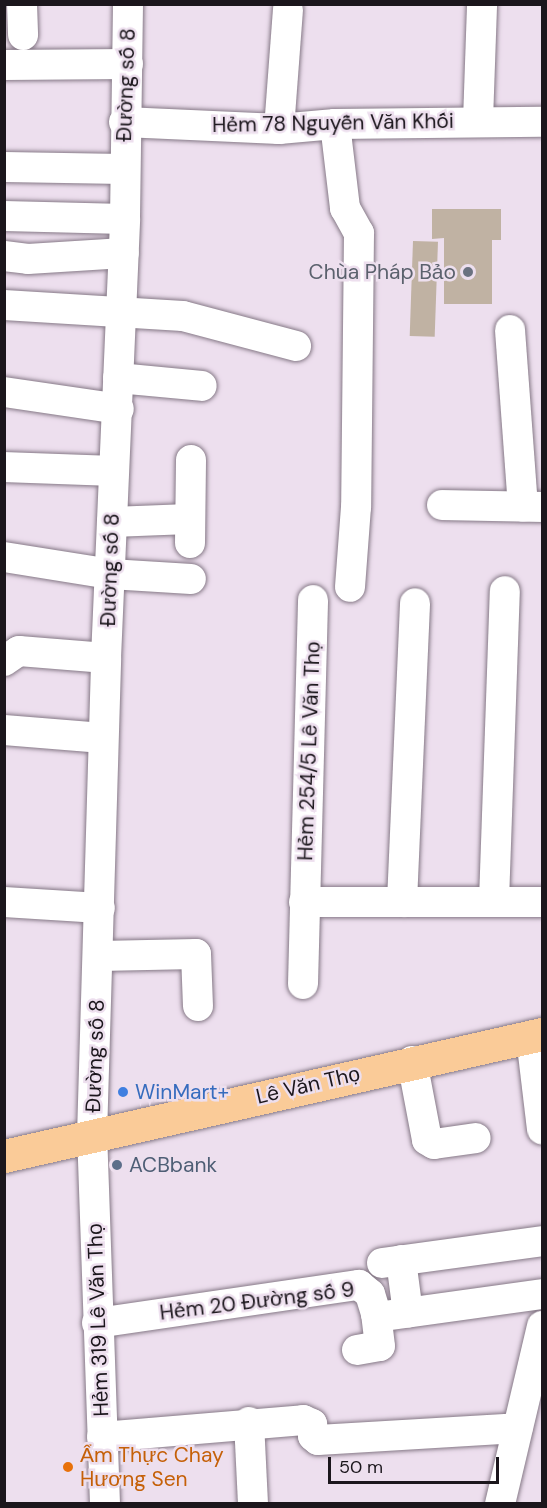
<!DOCTYPE html>
<meta charset="utf-8">
<style>
body{margin:0}
#map{position:relative;width:547px;height:1508px;overflow:hidden;background:#eddfee;font-family:"DM Sans",sans-serif}
div>[style]{position:absolute}
[style*='--x']{left:calc(var(--x)*1px);top:calc(var(--y)*1px);width:calc(var(--w)*1px);rotate:calc(var(--a)*1deg)}
.building>*{inset:0;background:#c0b2a3;transform-origin:0 0}
.roads{filter:drop-shadow(0 0 2px #867987) drop-shadow(0 0 2px #867987)}
.minor>*{height:30px;margin:-15px;padding:0 15px;transform-origin:15px;border-radius:15px;background:#fff}
.major>*{height:33px;margin:-16.5px;padding:0 16.5px;transform-origin:16.5px;border-radius:16.5px;background:#facb98}
.dots>*{width:16px;height:16px;translate:-50% -50%;box-sizing:border-box;border:3px solid #eddfee;border-radius:50%}
span{translate:-50% -50%;white-space:nowrap;text-align:center;line-height:1.15;-webkit-text-stroke:5px #eddfee;paint-order:stroke}
.street-label{font-size:21px;color:#1b161c}
.worship-label{font-size:21px;color:#5b616d}
.right{translate:-100% -50%;text-align:right}
.shop-label{font-size:21px;color:#366cbe}
.left{translate:0 -50%;text-align:left}
.service-label{font-size:21px;color:#4e5e75}
.food-label{font-size:21px;color:#c56008}
.frame{position:absolute;inset:0;border:6px solid #1b161c;pointer-events:none}
.scale{position:absolute;left:328px;top:1457px;width:171px;height:27px;box-sizing:border-box;border:3px solid #1b161c;border-top:0;padding-left:8px;font-size:18px;line-height:21px;white-space:nowrap;color:#1b161c;-webkit-text-stroke:4px #eddfee;paint-order:stroke}
</style>
<div id="map">
<div class="building">
<i style="clip-path:polygon(432px 209px,501px 209px,501px 240px,492px 240px,492px 304px,444px 304px,444px 238px,432px 239px)"></i>
<i style="left:413px;top:241px;width:25px;height:95px;rotate:2deg"></i>
</div>
<div class="roads">
<div class="minor">
<i style="--x:22;--y:4;--w:31;--a:88"></i>
<i style="--x:4;--y:65;--w:124;--a:-0.5"></i>
<i style="--x:478;--y:121;--w:117;--a:-88"></i>
<i style="--x:124;--y:122;--w:155;--a:2.6"></i>
<i style="--x:279;--y:129;--w:56;--a:-5.1"></i>
<i style="--x:335;--y:124;--w:207;--a:-0.6"></i>
<i style="--x:335;--y:124;--w:85;--a:83.2"></i>
<i style="--x:345;--y:208;--w:29;--a:61"></i>
<i style="--x:359;--y:233;--w:274;--a:90.6"></i>
<i style="--x:356;--y:507;--w:80;--a:94.3"></i>
<i style="--x:279;--y:129;--w:120;--a:-85.7"></i>
<i style="--x:4;--y:167;--w:120;--a:1"></i>
<i style="--x:4;--y:216;--w:121;--a:1.4"></i>
<i style="--x:4;--y:256;--w:24;--a:7"></i>
<i style="--x:28;--y:259;--w:96;--a:-3.6"></i>
<i style="--x:4;--y:305;--w:179;--a:3.5"></i>
<i style="--x:183;--y:316;--w:117;--a:14.9"></i>
<i style="--x:510;--y:330;--w:177;--a:85.8"></i>
<i style="--x:118;--y:378;--w:84;--a:5.4"></i>
<i style="--x:4;--y:392;--w:116;--a:8.4"></i>
<i style="--x:4;--y:467;--w:109;--a:2.1"></i>
<i style="--x:442;--y:505;--w:100;--a:1.1"></i>
<i style="--x:112;--y:522;--w:77;--a:-2.2"></i>
<i style="--x:190;--y:543;--w:83;--a:-89.3"></i>
<i style="--x:4;--y:557;--w:107;--a:9.1"></i>
<i style="--x:110;--y:574;--w:81;--a:3.5"></i>
<i style="--x:4;--y:661;--w:18;--a:-34"></i>
<i style="--x:19;--y:651;--w:87;--a:4.6"></i>
<i style="--x:4;--y:730;--w:99;--a:4.6"></i>
<i style="--x:494;--y:901;--w:310;--a:-88"></i>
<i style="--x:4;--y:902;--w:96;--a:3.6"></i>
<i style="--x:304;--y:902;--w:238;--a:0"></i>
<i style="--x:402;--y:902;--w:299;--a:-87.5"></i>
<i style="--x:99;--y:956;--w:97;--a:-1.2"></i>
<i style="--x:196;--y:954;--w:52;--a:87.8"></i>
<i style="--x:303;--y:984;--w:384;--a:-88.5"></i>
<i style="--x:531;--y:1037;--w:93;--a:83.2"></i>
<i style="--x:412;--y:1061;--w:80;--a:79.2"></i>
<i style="--x:427;--y:1140;--w:8;--a:30"></i>
<i style="--x:434;--y:1144;--w:42;--a:-8.1"></i>
<i style="--x:401;--y:1260;--w:53;--a:82.5"></i>
<i style="--x:382;--y:1263;--w:162;--a:-7.8"></i>
<i style="--x:97;--y:1323;--w:265;--a:-8.3"></i>
<i style="--x:359;--y:1285;--w:14;--a:39"></i>
<i style="--x:370;--y:1294;--w:21;--a:73"></i>
<i style="--x:376;--y:1314;--w:8;--a:14"></i>
<i style="--x:384;--y:1316;--w:160;--a:-7.9"></i>
<i style="--x:357;--y:1350;--w:23;--a:-10"></i>
<i style="--x:380;--y:1346;--w:32;--a:-97"></i>
<i style="--x:249;--y:1422;--w:81;--a:87.2"></i>
<i style="--x:102;--y:1437;--w:202;--a:-4.8"></i>
<i style="--x:303;--y:1420;--w:10;--a:24"></i>
<i style="--x:312;--y:1424;--w:12;--a:85"></i>
<i style="--x:313;--y:1436;--w:6;--a:39"></i>
<i style="--x:318;--y:1440;--w:200;--a:-3.4"></i>
<i style="--x:105;--y:1504;--w:368;--a:-92"></i>
<i style="--x:92;--y:1136;--w:478;--a:-88.3"></i>
<i style="--x:106;--y:658;--w:439;--a:-87.5"></i>
<i style="--x:125;--y:219;--w:215;--a:-89.2"></i>
<i style="--x:500;--y:1504;--w:183;--a:-76.7"></i>
</div>
<div class="major">
<i style="--x:4;--y:1156;--w:552;--a:-12.78"></i>
</div>
</div>
<div class="dots">
<i style="left:468px;top:272px;background:#6b7280"></i>
<i style="left:123px;top:1092px;background:#3f7fe0"></i>
<i style="left:117px;top:1165px;background:#5c6f8a"></i>
<i style="left:68px;top:1467px;background:#e8710a"></i>
</div>
<div class="street-label">
<span style="left:126px;top:85px;rotate:-88deg">Đường số 8</span>
<span style="left:333px;top:123px;rotate:-1deg">Hẻm 78 Nguyễn Văn Khối</span>
<span style="left:110px;top:570px;rotate:-88deg">Đường số 8</span>
<span style="left:309px;top:751px;rotate:-88deg">Hẻm 254/5 Lê Văn Thọ</span>
<span style="left:95px;top:1056px;rotate:-88deg">Đường số 8</span>
<span style="left:308px;top:1085px;rotate:-13deg">Lê Văn Thọ</span>
<span style="left:257px;top:1301px;rotate:-7deg">Hẻm 20 Đường số 9</span>
<span style="left:98px;top:1320px;rotate:-92deg">Hẻm 319 Lê Văn Thọ</span>
</div>
<div class="worship-label">
<span class="right" style="left:456px;top:272px">Chùa Pháp Bảo</span>
</div>
<div class="shop-label">
<span class="left" style="left:135px;top:1092px">WinMart+</span>
</div>
<div class="service-label">
<span class="left" style="left:129px;top:1165px">ACBbank</span>
</div>
<div class="food-label">
<span class="left" style="left:80px;top:1467px">Ẩm Thực Chay<br>Hương Sen</span>
</div>
<div class="frame"></div>
<div class="scale">50 m</div>
</div>
